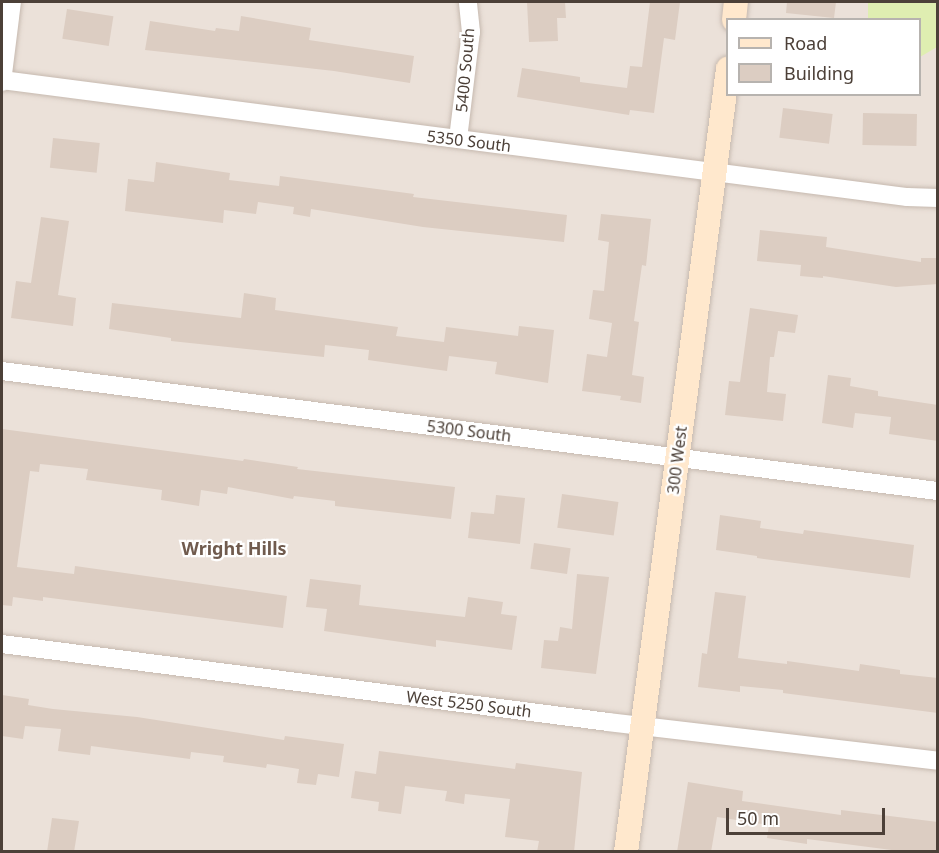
<!DOCTYPE html>
<style>
body{margin:0}
#map{position:relative;width:939px;height:853px;overflow:hidden;background:#f7f1eb;font-family:"Noto Sans",sans-serif}
div>[style]{position:absolute}
[style*='--x']{left:calc(var(--x)*1px);top:calc(var(--y)*1px);width:calc(var(--w)*1px);rotate:calc(var(--a)*1deg)}
.residential>*{inset:0;background:#ebe1d9}
.green>*{inset:0;background:#dfeeb1}
.building>*{inset:0;background:#dccdc2;transform-origin:0 0}
.roads{filter:drop-shadow(0 0 2px #c6b9af) drop-shadow(0 0 2px #c6b9af)}
.street>*{height:18px;margin:-9px;padding:0 9px;transform-origin:9px;border-radius:9px;background:#fff}
.secondary>*{height:24px;margin:-12px;padding:0 12px;transform-origin:12px;border-radius:12px;background:#ffe8cd}
span{translate:-50% -50%;white-space:nowrap;text-align:center;line-height:1.15;-webkit-text-stroke:4.5px #fff;paint-order:stroke}
.street-label{font-size:16px;color:#4c4038}
.neighbourhood-label{font-size:18px;color:#705b4e;font-weight:700}
.frame{position:absolute;inset:0;border:3px solid #4c4038;pointer-events:none}
.legend{position:absolute;left:726px;top:18px;width:195px;height:78px;box-sizing:border-box;background:#fff;border:2px solid #b7b3af;margin:0;padding:8px 10px;list-style:none;font-size:18px;color:#4c4038}
.legend li{display:flex;align-items:center;gap:12px;height:30px}
.legend b{width:30px;border:2px solid #b7b3af}
.scale{position:absolute;left:726px;top:808px;width:159px;height:27px;box-sizing:border-box;border:3px solid #4c4038;border-top:0;padding-left:8px;font-size:18px;line-height:21px;white-space:nowrap;color:#4c4038;-webkit-text-stroke:4px #fff;paint-order:stroke}
</style>
<div id="map">
<div class="residential">
<i style="clip-path:polygon(evenodd,2px 2px,937px 2px,937px 851px,2px 851px,2px 2px,728px 20px,920px 20px,920px 94px,728px 94px,728px 20px)"></i>
</div>
<div class="green">
<i style="clip-path:polygon(868px 2px,937px 2px,937px 47px,920px 57px,920px 20px,868px 19px)"></i>
</div>
<div class="building">
<i style="clip-path:polygon(527px 2px,565px 2px,566px 18px,557px 18px,558px 41px,529px 42px)"></i>
<i style="clip-path:polygon(650px 2px,680px 2px,675px 40px,664px 38px,654px 113px,630px 110px,629px 115px,517px 97px,522px 68px,580px 77px,580px 82px,627px 88px,630px 66px,642px 67px)"></i>
<i style="clip-path:polygon(787px 2px,836px 2px,834px 18px,786px 13px)"></i>
<i style="left:67px;top:9px;width:47px;height:30px;rotate:9deg"></i>
<i style="clip-path:polygon(241px 16px,311px 28px,309px 40px,414px 56px,410px 83px,334px 71px,145px 50px,150px 21px,215px 31px,216px 28px,239px 31px)"></i>
<i style="left:783px;top:108px;width:50px;height:30px;rotate:7deg"></i>
<i style="left:863px;top:113px;width:54px;height:32px;rotate:1deg"></i>
<i style="left:53px;top:138px;width:47px;height:30px;rotate:6deg"></i>
<i style="clip-path:polygon(156px 162px,230px 173px,229px 180px,279px 186px,280px 176px,414px 194px,413px 197px,567px 215px,564px 242px,423px 227px,311px 209px,310px 217px,293px 214px,294px 207px,258px 202px,256px 214px,224px 210px,223px 223px,125px 211px,128px 179px,154px 182px)"></i>
<i style="clip-path:polygon(601px 214px,651px 219px,646px 266px,642px 265px,634px 321px,639px 322px,632px 375px,644px 377px,641px 403px,620px 400px,621px 396px,582px 391px,587px 354px,607px 357px,612px 323px,589px 319px,593px 290px,604px 291px,609px 242px,598px 240px)"></i>
<i style="clip-path:polygon(41px 217px,69px 221px,58px 295px,76px 298px,73px 326px,11px 318px,16px 281px,31px 283px)"></i>
<i style="clip-path:polygon(760px 230px,827px 237px,826px 247px,921px 262px,921px 258px,938px 258px,938px 284px,896px 287px,823px 276px,823px 278px,800px 276px,801px 265px,757px 261px)"></i>
<i style="clip-path:polygon(244px 293px,276px 298px,275px 310px,398px 327px,396px 336px,444px 342px,446px 327px,518px 336px,519px 326px,554px 330px,548px 383px,495px 374px,497px 362px,449px 356px,447px 371px,368px 360px,369px 350px,325px 345px,324px 357px,171px 341px,171px 338px,109px 329px,112px 303px,241px 318px)"></i>
<i style="clip-path:polygon(750px 308px,798px 315px,795px 333px,778px 331px,774px 357px,770px 357px,767px 392px,786px 394px,783px 421px,725px 415px,729px 381px,740px 382px)"></i>
<i style="clip-path:polygon(828px 375px,851px 378px,850px 386px,878px 391px,878px 396px,938px 405px,938px 441px,889px 434px,891px 417px,855px 413px,853px 428px,822px 423px)"></i>
<i style="clip-path:polygon(2px 429px,243px 461px,244px 459px,298px 467px,297px 469px,455px 487px,451px 519px,335px 506px,335px 501px,294px 496px,293px 499px,228px 487px,227px 494px,201px 490px,199px 506px,161px 500px,162px 490px,86px 480px,88px 469px,40px 464px,39px 472px,30px 471px,17px 567px,74px 574px,75px 566px,287px 596px,283px 628px,43px 597px,43px 601px,13px 597px,12px 606px,2px 605px)"></i>
<i style="left:562px;top:494px;width:57px;height:34px;rotate:8deg"></i>
<i style="clip-path:polygon(496px 495px,525px 498px,520px 544px,468px 538px,471px 512px,494px 514px)"></i>
<i style="clip-path:polygon(720px 515px,761px 521px,760px 528px,803px 534px,804px 530px,914px 545px,910px 578px,757px 558px,757px 556px,716px 550px)"></i>
<i style="left:534px;top:543px;width:37px;height:26px;rotate:8deg"></i>
<i style="clip-path:polygon(577px 574px,609px 577px,596px 674px,541px 668px,544px 640px,558px 641px,560px 627px,572px 629px)"></i>
<i style="clip-path:polygon(310px 579px,361px 585px,359px 605px,465px 617px,468px 597px,503px 602px,501px 614px,517px 616px,512px 650px,436px 640px,436px 647px,324px 631px,327px 609px,306px 607px)"></i>
<i style="clip-path:polygon(715px 592px,746px 596px,738px 658px,787px 664px,787px 661px,859px 671px,860px 664px,900px 670px,900px 674px,938px 678px,938px 713px,783px 693px,783px 690px,740px 686px,740px 692px,698px 687px,702px 653px,707px 654px)"></i>
<i style="clip-path:polygon(2px 695px,29px 699px,28px 705px,53px 709px,137px 717px,284px 740px,285px 736px,344px 744px,339px 777px,318px 774px,316px 785px,297px 783px,299px 769px,267px 764px,266px 768px,223px 762px,224px 756px,191px 752px,190px 759px,91px 746px,90px 755px,58px 751px,61px 729px,25px 726px,23px 739px,2px 736px)"></i>
<i style="clip-path:polygon(379px 751px,515px 769px,516px 763px,582px 772px,574px 852px,537px 852px,539px 841px,505px 837px,510px 799px,465px 794px,464px 804px,445px 801px,447px 791px,405px 786px,401px 814px,378px 811px,379px 802px,351px 798px,355px 771px,376px 774px)"></i>
<i style="clip-path:polygon(688px 782px,743px 791px,742px 801px,841px 815px,841px 810px,938px 822px,938px 852px,907px 852px,807px 839px,807px 844px,767px 838px,769px 825px,717px 817px,711px 852px,677px 852px)"></i>
<i style="clip-path:polygon(52px 818px,79px 821px,74px 852px,47px 852px)"></i>
</div>
<div class="roads">
<div class="street">
<i style="--x:2;--y:80;--w:913;--a:7.37"></i>
<i style="--x:907;--y:197;--w:31;--a:2"></i>
<i style="--x:2;--y:82;--w:81;--a:-82.9"></i>
<i style="--x:458;--y:139;--w:108;--a:-83.1"></i>
<i style="--x:471;--y:32;--w:30;--a:-96"></i>
<i style="--x:2;--y:371;--w:944;--a:7.31"></i>
<i style="--x:2;--y:644;--w:611;--a:7.33"></i>
<i style="--x:608;--y:722;--w:332;--a:6.7"></i>
</div>
<div class="secondary">
<i style="--x:734;--y:20;--w:18;--a:-84"></i>
<i style="--x:626;--y:852;--w:790;--a:-82.58"></i>
</div>
</div>
<div class="street-label">
<span style="left:465px;top:70px;rotate:-85deg">5400 South</span>
<span style="left:469px;top:141px;rotate:7deg">5350 South</span>
<span style="left:469px;top:431px;rotate:7deg">5300 South</span>
<span style="left:677px;top:460px;rotate:-83deg">300 West</span>
<span style="left:469px;top:704px;rotate:7deg">West 5250 South</span>
</div>
<div class="neighbourhood-label">
<span style="left:234px;top:548px">Wright Hills</span>
</div>
<div class="frame"></div>
<ul class="legend">
<li><b style="height:8px;background:#ffe8cd"></b>Road</li>
<li><b style="height:16px;background:#dccdc2"></b>Building</li>
</ul>
<div class="scale">50 m</div>
</div>
